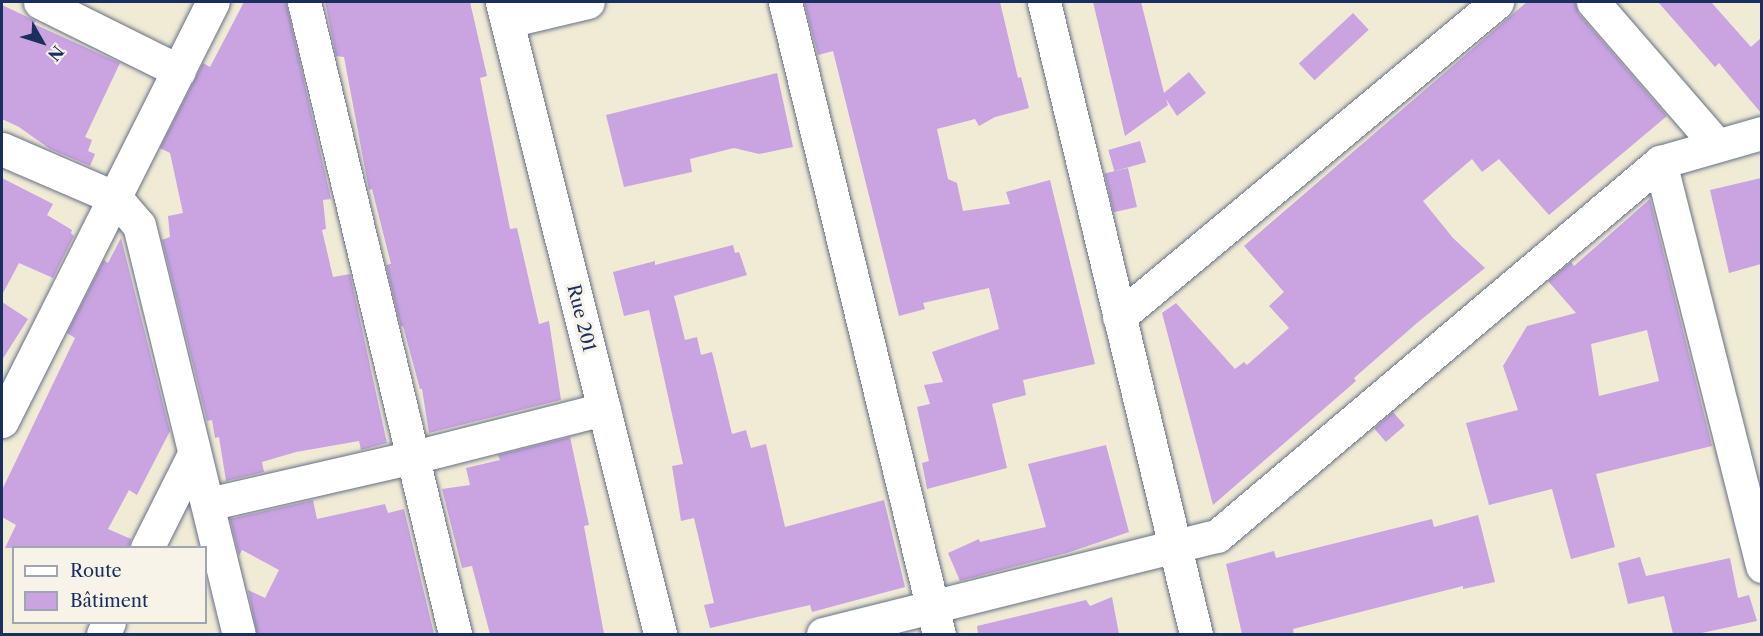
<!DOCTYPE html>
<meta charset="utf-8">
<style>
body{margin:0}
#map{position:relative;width:1763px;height:636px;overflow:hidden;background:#f0ebd5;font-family:"Libre Caslon Text",serif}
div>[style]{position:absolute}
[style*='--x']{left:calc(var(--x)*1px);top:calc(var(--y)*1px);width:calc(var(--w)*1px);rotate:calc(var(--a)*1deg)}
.building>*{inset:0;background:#c9a4e1;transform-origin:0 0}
.roads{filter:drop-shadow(0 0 2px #667188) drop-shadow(0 0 2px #667188)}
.minor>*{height:33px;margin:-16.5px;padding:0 16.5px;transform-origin:16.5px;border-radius:16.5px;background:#fff}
.major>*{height:33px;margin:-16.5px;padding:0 16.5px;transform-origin:16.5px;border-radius:16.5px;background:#fff}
span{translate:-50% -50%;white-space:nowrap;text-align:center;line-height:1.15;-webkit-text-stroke:6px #f7f3e8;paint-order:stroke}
.street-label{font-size:18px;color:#1b2f5e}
.frame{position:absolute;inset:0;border:3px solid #1b2f5e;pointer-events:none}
.legend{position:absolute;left:12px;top:546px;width:195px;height:78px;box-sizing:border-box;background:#f7f3e8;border:2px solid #9fa5b1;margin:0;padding:8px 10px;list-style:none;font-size:18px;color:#1b2f5e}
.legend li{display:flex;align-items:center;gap:12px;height:30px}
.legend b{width:30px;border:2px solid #9fa5b1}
.north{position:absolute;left:12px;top:12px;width:60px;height:60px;-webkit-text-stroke:4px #f7f3e8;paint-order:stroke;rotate:129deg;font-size:16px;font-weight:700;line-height:24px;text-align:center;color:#1b2f5e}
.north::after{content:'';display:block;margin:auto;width:21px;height:27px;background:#1b2f5e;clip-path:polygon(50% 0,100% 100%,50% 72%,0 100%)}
</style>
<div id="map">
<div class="building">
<i style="clip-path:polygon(244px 2px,286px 2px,331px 199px,323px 200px,326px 229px,322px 230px,333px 277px,350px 274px,387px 443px,361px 450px,359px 441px,296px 452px,262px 462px,264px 472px,226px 481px,219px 437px,215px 438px,212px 420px,207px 421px,162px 240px,170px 237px,168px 216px,183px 213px,170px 153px,160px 148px,203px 63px,210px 67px)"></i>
<i style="clip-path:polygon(325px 2px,470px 2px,487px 76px,480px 78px,510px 229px,517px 228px,539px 324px,549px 321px,561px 400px,429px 433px,422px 389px,420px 389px,403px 326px,401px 327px,386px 265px,391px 264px,372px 189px,369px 190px,344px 57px,336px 56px)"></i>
<i style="clip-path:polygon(804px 2px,1000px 2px,1018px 78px,1021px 77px,1029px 108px,995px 117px,979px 126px,975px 119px,937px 129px,948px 179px,957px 183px,963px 211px,1010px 204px,1006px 192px,1050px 180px,1095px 364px,1023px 380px,1026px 395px,992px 404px,1007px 468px,927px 489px,922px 463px,929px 461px,917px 407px,930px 404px,924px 385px,943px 382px,932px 352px,999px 329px,989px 288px,923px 303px,925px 309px,899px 316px,833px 51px,818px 55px)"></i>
<i style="clip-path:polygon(1093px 2px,1141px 2px,1164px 93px,1189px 72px,1206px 93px,1177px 116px,1166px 99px,1168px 105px,1125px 136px)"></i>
<i style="clip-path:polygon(1527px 2px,1575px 2px,1579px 14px,1667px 116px,1549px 215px,1499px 159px,1482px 172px,1472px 159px,1423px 201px,1453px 238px,1485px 268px,1417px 323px,1354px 378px,1356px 381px,1213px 505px,1162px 313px,1176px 303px,1235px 369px,1244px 362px,1247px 365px,1289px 328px,1269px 306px,1284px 292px,1244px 246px)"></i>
<i style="clip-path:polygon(1658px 2px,1711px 2px,1751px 47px,1761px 38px,1761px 113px,1719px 63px,1715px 67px)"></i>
<i style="clip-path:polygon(2px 5px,36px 21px,34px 24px,120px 63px,85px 137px,92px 140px,88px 151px,95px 154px,90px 166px,50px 149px,19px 127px,2px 119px)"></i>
<i style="left:1353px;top:13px;width:23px;height:74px;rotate:47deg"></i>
<i style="clip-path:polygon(777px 73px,793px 147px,759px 154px,734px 148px,690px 159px,692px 172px,624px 187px,606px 115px)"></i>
<i style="left:1140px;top:141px;width:22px;height:33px;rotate:74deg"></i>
<i style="left:1128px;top:168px;width:40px;height:24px;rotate:77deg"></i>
<i style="clip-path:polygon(2px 178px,53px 204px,47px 215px,72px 230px,71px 233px,74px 236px,53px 278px,19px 263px,2px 295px)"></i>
<i style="clip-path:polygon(1761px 178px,1761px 264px,1729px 273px,1710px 190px)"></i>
<i style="clip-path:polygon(evenodd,1650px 199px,1712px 446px,1596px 474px,1615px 547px,1571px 559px,1552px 489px,1489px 505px,1466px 423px,1518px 410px,1503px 366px,1527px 326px,1576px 313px,1548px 281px,1571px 262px,1574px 266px,1650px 199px,1647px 330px,1659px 381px,1599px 396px,1591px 344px,1647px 330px)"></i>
<i style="clip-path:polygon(121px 238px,170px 431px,137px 495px,129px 490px,108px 529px,131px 539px,129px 548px,5px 548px,16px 525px,2px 517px,2px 490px,75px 338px,67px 333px,104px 260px,108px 263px)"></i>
<i style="clip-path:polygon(733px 245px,735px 253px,739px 252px,747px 275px,674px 296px,685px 340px,697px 337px,701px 355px,712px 352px,732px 434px,746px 430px,751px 448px,766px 444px,785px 527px,884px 500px,905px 587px,812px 612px,810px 605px,710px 628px,704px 605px,714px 603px,694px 518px,681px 521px,672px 466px,683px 464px,649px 310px,624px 316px,613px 272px,655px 261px,655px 265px)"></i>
<i style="clip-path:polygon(2px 302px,28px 319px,2px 360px)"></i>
<i style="left:1393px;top:412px;width:18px;height:25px;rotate:49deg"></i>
<i style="clip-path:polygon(570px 437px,589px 525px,584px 526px,604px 634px,490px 634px,472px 566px,462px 568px,442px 489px,470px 485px,466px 468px,500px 460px,498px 455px)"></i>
<i style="clip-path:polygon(1106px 445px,1129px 532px,1067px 553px,960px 581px,948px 553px,979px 539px,980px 542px,1046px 527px,1028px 464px)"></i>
<i style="clip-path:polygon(313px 500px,317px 519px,385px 504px,388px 513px,404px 509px,434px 634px,257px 634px,248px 590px,265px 598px,279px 570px,242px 550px,239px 556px,230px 519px)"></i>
<i style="clip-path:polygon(1478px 515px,1495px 582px,1463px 589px,1463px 586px,1293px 629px,1294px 634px,1242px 634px,1226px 564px,1274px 551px,1276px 558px,1432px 519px,1434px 527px)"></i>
<i style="clip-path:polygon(1640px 557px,1646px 576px,1730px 558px,1738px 598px,1749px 595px,1757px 621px,1697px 634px,1673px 634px,1664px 596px,1628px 604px,1618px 563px)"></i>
<i style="clip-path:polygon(1112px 597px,1119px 634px,978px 634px,977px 626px,1086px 600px,1090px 606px)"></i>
</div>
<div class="roads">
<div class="minor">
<i style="--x:40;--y:2;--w:155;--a:26.4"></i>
<i style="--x:304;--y:2;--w:650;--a:76.56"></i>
<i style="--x:785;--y:2;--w:650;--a:76.31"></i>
<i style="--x:1044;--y:2;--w:650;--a:76.48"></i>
<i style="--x:1593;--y:2;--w:188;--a:49.1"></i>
<i style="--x:508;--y:21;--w:82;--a:-13.4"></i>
<i style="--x:2;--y:149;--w:124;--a:23.3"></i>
<i style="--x:116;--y:198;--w:35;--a:50"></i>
<i style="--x:139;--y:225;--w:421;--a:76.3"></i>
<i style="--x:1660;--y:162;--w:417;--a:75.8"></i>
<i style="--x:1119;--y:317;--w:492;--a:-39.8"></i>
<i style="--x:2;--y:421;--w:469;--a:-63.3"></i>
<i style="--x:208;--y:504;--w:211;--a:-12.9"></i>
<i style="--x:414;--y:457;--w:196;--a:-14.2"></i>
<i style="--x:147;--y:548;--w:105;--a:-63.4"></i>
<i style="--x:103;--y:634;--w:13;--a:-63"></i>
<i style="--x:823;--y:634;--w:406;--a:-14"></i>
<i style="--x:1217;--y:536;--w:580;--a:-40.17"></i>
<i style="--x:1660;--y:162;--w:106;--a:-15.9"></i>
</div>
<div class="major">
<i style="--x:502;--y:2;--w:651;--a:75.96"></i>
</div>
</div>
<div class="street-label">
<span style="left:581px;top:318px;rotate:76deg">Rue 201</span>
</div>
<div class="frame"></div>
<ul class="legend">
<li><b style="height:8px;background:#fff"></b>Route</li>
<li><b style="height:16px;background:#c9a4e1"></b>Bâtiment</li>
</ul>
<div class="north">N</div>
</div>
